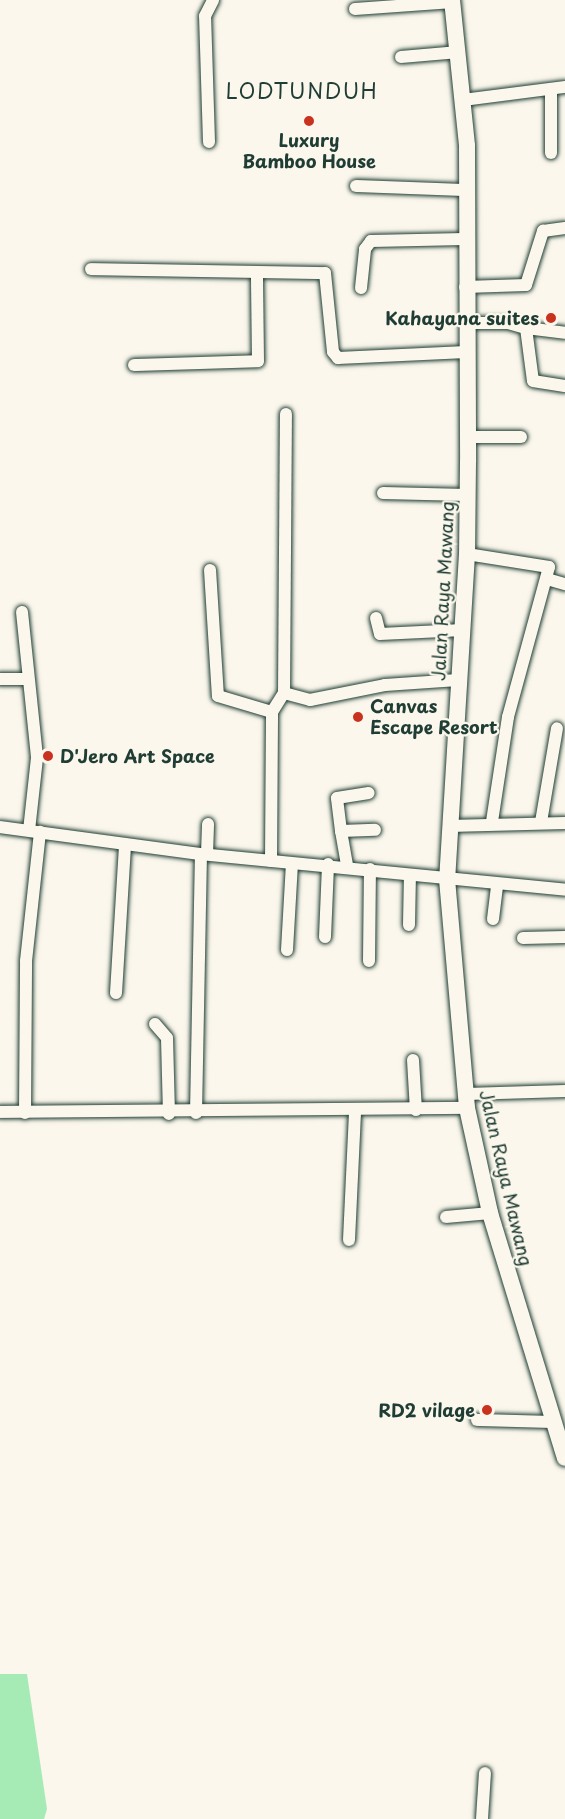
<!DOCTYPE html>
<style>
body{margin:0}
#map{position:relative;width:565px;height:1819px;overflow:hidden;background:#fbf7ec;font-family:"Playpen Sans",sans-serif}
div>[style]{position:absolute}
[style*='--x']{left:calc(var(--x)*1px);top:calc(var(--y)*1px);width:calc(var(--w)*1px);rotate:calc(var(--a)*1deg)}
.green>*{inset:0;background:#a6ebb6}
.roads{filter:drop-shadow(0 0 2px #1f3d34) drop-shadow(0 0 2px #1f3d34)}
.minor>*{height:12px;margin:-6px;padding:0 6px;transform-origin:6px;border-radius:6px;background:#fbf7ec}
.major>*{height:16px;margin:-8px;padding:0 8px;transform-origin:8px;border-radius:8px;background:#fbf7ec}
.dots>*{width:16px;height:16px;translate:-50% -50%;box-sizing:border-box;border:3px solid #fbf7ec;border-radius:50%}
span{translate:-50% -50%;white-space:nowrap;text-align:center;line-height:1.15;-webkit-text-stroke:4.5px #fbf7ec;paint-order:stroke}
.poi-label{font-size:18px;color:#1f3d34;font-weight:700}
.right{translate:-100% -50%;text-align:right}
.left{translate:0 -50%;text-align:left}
.street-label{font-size:18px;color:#1f3d34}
.quarter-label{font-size:21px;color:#1f3d34;letter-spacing:1.5px}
</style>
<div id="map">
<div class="green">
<i style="clip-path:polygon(0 1674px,27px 1674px,47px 1809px,44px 1819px,0 1819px)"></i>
</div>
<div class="roads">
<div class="minor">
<i style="--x:355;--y:9;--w:98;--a:-4.1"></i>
<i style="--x:401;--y:57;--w:58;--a:-4.9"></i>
<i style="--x:551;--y:89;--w:64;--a:90"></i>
<i style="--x:463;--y:100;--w:103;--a:-7.3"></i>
<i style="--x:209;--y:142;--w:126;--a:-91.8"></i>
<i style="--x:205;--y:16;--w:18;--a:-63"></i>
<i style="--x:356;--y:186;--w:108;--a:2.1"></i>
<i style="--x:91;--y:269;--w:234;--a:1"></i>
<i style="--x:325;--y:273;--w:79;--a:84.2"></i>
<i style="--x:333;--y:352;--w:8;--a:50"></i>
<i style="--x:338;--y:358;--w:128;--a:-2.7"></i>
<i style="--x:465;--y:287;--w:61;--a:-1.9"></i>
<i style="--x:526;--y:285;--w:57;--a:-72.5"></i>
<i style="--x:543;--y:231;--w:22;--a:-8"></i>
<i style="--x:361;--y:288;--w:39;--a:-84"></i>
<i style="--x:365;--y:249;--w:10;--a:-53"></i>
<i style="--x:371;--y:241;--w:93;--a:-1.2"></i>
<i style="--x:466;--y:323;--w:42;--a:0"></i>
<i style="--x:508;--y:323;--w:19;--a:16"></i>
<i style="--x:526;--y:328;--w:53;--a:82.5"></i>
<i style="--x:533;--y:381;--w:32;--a:9"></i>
<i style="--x:526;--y:328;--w:39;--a:7"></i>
<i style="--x:134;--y:365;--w:124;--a:-1.8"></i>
<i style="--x:258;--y:361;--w:86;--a:-90.7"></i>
<i style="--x:467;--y:437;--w:54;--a:0"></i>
<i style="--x:383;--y:493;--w:84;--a:1.4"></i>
<i style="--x:467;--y:554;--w:83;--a:9"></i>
<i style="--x:549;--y:567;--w:156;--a:105.3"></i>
<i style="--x:508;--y:717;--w:106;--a:98.7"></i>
<i style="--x:210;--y:570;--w:126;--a:86.4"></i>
<i style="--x:218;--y:696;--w:56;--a:16.5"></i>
<i style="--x:547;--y:579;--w:19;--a:16"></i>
<i style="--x:22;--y:612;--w:147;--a:84.1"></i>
<i style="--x:37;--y:758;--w:72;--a:96.3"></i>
<i style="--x:376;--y:618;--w:16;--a:76"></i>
<i style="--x:380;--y:634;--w:83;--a:-2.8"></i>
<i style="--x:0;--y:679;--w:27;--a:0"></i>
<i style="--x:284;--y:693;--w:27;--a:15"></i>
<i style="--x:310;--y:700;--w:76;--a:-11.3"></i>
<i style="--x:385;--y:685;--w:73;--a:-3.9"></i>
<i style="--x:541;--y:822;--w:95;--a:-80.3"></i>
<i style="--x:449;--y:826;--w:116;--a:-1.5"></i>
<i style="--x:0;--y:827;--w:203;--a:7.7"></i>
<i style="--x:201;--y:854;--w:366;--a:5.6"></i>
<i style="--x:341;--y:831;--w:33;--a:-97"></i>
<i style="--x:337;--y:798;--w:32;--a:-9"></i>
<i style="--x:207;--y:854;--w:30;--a:-88"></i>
<i style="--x:271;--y:861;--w:149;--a:-89.6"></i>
<i style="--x:272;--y:712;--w:22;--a:-58"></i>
<i style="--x:284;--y:693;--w:279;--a:-89.6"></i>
<i style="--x:347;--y:865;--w:35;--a:-100"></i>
<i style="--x:341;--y:831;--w:34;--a:-2"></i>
<i style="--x:493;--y:919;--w:34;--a:-83"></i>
<i style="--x:409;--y:925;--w:50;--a:-88.9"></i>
<i style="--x:325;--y:937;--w:73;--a:-87.6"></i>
<i style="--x:523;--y:938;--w:42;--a:-1.4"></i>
<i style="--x:287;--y:950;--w:86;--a:-86.7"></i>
<i style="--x:369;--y:961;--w:92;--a:-89.4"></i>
<i style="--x:116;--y:993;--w:149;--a:-86.5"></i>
<i style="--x:155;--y:1024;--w:18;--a:49"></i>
<i style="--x:167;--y:1038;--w:76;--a:88.5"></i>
<i style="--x:413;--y:1060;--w:50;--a:86.6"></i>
<i style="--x:466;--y:1094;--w:99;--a:-1.7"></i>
<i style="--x:0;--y:1112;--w:467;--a:-0.5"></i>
<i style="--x:25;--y:1113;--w:152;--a:-89.6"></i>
<i style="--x:26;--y:961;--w:130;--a:-83.8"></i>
<i style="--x:196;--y:1113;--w:259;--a:-88.9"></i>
<i style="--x:446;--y:1217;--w:44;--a:-5.2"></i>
<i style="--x:349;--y:1240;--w:129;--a:-87.3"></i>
<i style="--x:477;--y:1420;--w:78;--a:1.5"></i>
<i style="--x:482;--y:1819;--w:46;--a:-86.3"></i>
</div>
<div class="major">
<i style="--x:452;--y:0;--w:147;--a:84.1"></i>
<i style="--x:467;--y:146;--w:316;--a:89.8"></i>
<i style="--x:468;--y:462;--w:92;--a:90.6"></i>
<i style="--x:467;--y:554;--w:326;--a:93.5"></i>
<i style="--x:447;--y:879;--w:230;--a:85"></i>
<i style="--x:467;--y:1108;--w:107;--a:77.6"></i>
<i style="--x:490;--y:1213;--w:256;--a:73"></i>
</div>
</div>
<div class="dots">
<i style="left:309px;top:121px;background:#c8321e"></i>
<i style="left:551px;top:318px;background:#c8321e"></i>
<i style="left:358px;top:717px;background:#c8321e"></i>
<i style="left:48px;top:756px;background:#c8321e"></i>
<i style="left:487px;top:1410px;background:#c8321e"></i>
</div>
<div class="poi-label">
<span style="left:309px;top:151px">Luxury<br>Bamboo House</span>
<span class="right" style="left:539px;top:318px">Kahayana suites</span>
<span class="left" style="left:370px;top:717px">Canvas<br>Escape Resort</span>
<span class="left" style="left:60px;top:756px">D'Jero Art Space</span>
<span class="right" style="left:475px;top:1410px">RD2 vilage</span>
</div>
<div class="street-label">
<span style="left:443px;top:591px;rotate:-87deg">Jalan Raya Mawang</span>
<span style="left:506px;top:1178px;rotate:77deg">Jalan Raya Mawang</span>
</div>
<div class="quarter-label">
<span style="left:302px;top:90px">LODTUNDUH</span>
</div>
</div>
